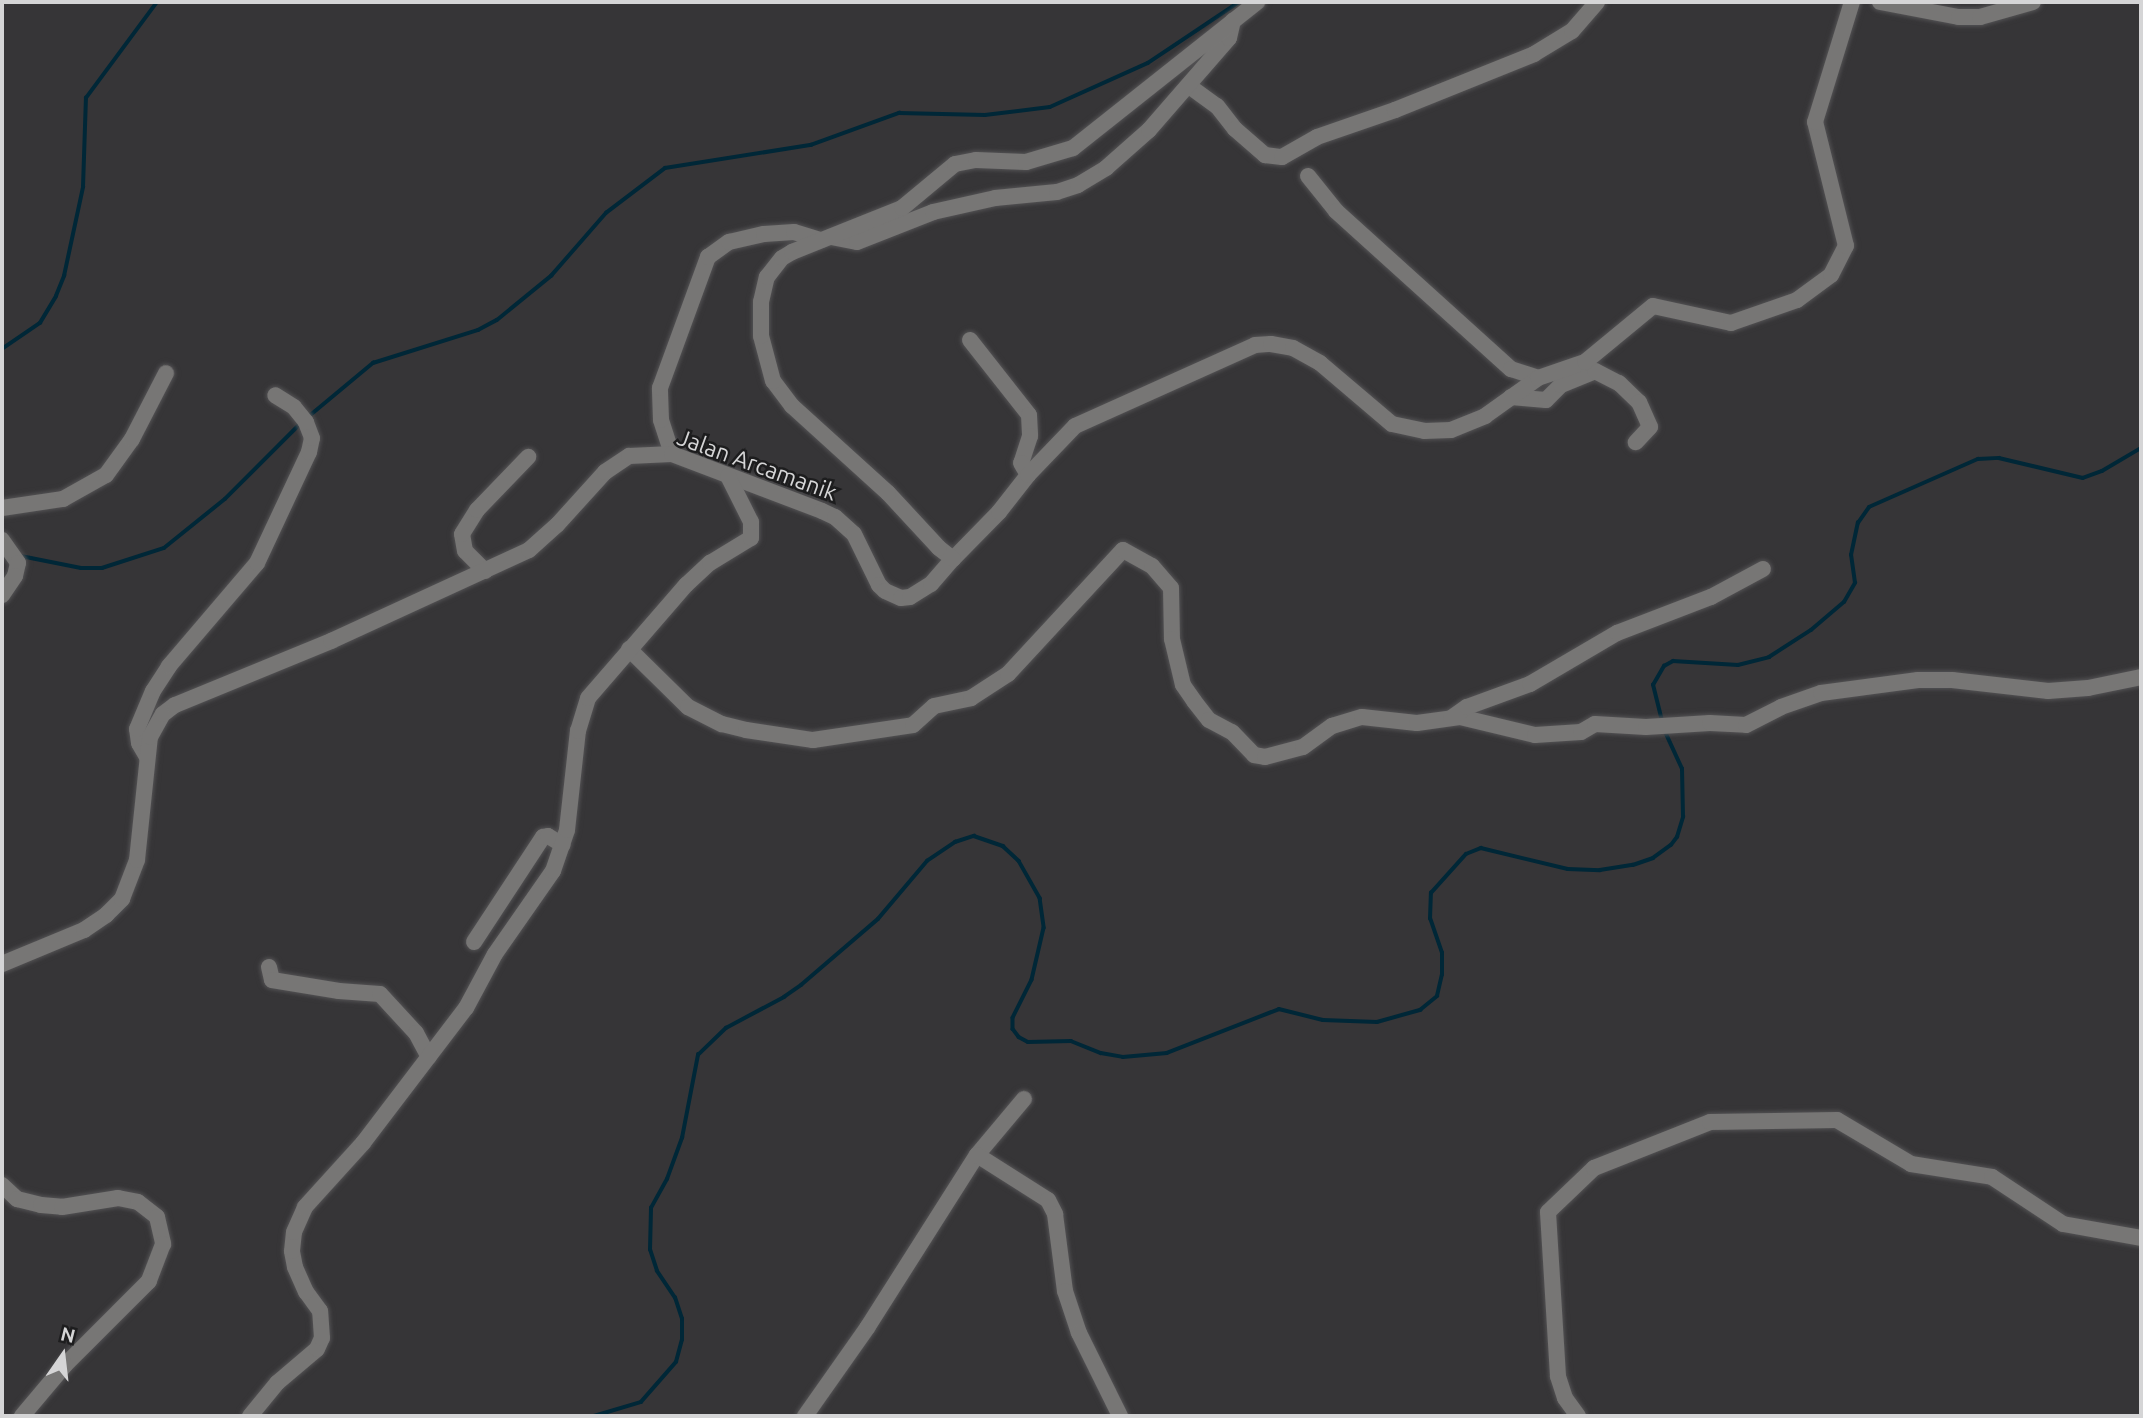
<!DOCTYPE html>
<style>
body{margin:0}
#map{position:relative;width:2143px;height:1418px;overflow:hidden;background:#363537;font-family:Ubuntu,sans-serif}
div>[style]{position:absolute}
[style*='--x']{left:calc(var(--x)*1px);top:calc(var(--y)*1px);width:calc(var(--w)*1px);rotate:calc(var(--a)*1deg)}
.stream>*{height:3.5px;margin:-1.75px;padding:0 1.75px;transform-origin:1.75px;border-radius:1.75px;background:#002737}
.roads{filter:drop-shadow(0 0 2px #535254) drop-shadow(0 0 2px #535254)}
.minor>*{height:16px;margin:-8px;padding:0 8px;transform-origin:8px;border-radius:8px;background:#777675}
span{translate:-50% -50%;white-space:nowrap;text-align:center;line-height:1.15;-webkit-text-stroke:5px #1d1d1e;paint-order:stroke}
.street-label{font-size:23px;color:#d5d5d6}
.frame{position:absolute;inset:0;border:4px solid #d5d5d6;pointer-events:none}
.north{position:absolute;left:28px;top:1320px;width:70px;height:70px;-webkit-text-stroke:5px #1d1d1e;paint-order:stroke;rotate:14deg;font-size:19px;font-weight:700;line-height:28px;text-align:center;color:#d5d5d6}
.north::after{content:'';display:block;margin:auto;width:24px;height:32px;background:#d5d5d6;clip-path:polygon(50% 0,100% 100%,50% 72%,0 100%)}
</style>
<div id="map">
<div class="stream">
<i style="--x:2;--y:349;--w:46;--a:-34.4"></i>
<i style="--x:40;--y:323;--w:31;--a:-59"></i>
<i style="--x:56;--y:296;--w:22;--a:-68"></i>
<i style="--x:64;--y:276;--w:91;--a:-77.9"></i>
<i style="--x:83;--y:187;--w:89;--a:-88.1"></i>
<i style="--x:86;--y:98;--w:119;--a:-53.5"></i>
<i style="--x:308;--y:417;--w:85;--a:-39.7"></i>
<i style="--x:373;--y:363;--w:110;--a:-17.4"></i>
<i style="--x:478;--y:330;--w:21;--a:-28"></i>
<i style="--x:497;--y:320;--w:70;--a:-39.2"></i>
<i style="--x:551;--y:276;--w:84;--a:-48.9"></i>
<i style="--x:606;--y:213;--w:74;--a:-37.3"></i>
<i style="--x:665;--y:168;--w:148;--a:-9"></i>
<i style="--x:811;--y:145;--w:94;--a:-20"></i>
<i style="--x:899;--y:113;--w:86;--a:1.3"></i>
<i style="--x:985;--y:115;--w:65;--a:-7"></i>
<i style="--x:1050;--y:107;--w:107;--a:-24.2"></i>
<i style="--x:1148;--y:63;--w:110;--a:-33.8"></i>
<i style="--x:21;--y:556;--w:61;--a:11.3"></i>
<i style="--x:81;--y:568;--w:21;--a:0"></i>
<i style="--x:102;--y:568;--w:65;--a:-17.9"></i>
<i style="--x:164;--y:548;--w:78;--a:-38.8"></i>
<i style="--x:225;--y:499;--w:109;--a:-45"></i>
<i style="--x:1662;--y:721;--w:37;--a:-104"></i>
<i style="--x:1653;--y:685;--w:22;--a:-60"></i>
<i style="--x:1664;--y:666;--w:10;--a:-29"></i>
<i style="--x:1673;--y:661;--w:65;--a:3.5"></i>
<i style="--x:1738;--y:665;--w:32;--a:-14"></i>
<i style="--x:1769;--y:657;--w:50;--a:-32.7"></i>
<i style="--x:1811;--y:630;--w:43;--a:-40.3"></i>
<i style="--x:1844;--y:602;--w:22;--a:-60"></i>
<i style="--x:1855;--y:583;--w:28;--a:-98"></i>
<i style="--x:1851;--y:555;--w:33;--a:-78"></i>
<i style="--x:1858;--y:523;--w:19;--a:-55"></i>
<i style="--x:1869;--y:507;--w:119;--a:-23.8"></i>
<i style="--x:1978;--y:459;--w:21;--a:-3"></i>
<i style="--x:1999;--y:458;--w:86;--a:13.4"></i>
<i style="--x:2083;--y:478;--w:20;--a:-20"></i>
<i style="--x:2102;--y:471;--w:45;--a:-30.5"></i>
<i style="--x:594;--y:1416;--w:49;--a:-16.6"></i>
<i style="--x:641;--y:1402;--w:53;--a:-48.8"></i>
<i style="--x:676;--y:1362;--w:23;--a:-75"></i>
<i style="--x:682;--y:1340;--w:21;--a:-90"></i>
<i style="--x:682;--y:1319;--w:22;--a:-108"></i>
<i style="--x:675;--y:1298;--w:32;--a:-124"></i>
<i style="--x:657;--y:1271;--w:22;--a:-108"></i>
<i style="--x:650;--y:1250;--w:42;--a:-88.6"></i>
<i style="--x:651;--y:1208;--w:33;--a:-61"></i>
<i style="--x:667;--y:1179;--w:44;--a:-69.9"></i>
<i style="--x:682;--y:1138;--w:85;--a:-79.1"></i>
<i style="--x:698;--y:1055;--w:39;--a:-44"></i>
<i style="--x:726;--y:1028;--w:66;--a:-28.1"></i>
<i style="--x:784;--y:997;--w:21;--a:-35"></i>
<i style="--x:801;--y:985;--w:101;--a:-40.6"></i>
<i style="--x:878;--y:919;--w:76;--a:-49.8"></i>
<i style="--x:927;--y:861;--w:34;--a:-34"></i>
<i style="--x:955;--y:842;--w:20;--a:-18"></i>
<i style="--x:974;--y:836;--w:31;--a:19"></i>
<i style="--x:1003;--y:846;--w:22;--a:43"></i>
<i style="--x:1019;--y:861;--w:43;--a:60.4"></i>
<i style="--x:1040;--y:898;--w:30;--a:82"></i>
<i style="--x:1044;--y:928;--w:53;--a:103"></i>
<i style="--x:1032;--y:980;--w:42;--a:116.6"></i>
<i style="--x:1013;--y:1018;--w:11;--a:90"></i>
<i style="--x:1013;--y:1029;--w:10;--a:53"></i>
<i style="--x:1019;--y:1037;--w:10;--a:29"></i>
<i style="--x:1028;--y:1042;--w:43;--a:-1.3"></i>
<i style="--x:1071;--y:1041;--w:32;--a:22"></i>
<i style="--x:1101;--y:1053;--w:22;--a:10"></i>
<i style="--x:1123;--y:1057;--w:44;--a:-5.2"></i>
<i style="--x:1167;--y:1053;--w:120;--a:-21.4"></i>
<i style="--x:1279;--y:1009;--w:45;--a:14"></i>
<i style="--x:1323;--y:1020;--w:54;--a:2.1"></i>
<i style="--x:1377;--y:1022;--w:45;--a:-15.6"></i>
<i style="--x:1420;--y:1010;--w:22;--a:-39"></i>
<i style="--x:1437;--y:996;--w:22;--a:-77"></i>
<i style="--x:1442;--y:975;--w:22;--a:-90"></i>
<i style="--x:1442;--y:953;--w:36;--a:-109"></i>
<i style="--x:1430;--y:919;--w:26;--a:-88"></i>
<i style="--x:1431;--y:893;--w:52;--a:-48.1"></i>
<i style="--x:1466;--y:854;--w:16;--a:-22"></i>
<i style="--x:1481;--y:848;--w:89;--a:13.6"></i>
<i style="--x:1568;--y:869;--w:32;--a:2"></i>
<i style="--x:1600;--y:870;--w:33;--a:-9"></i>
<i style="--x:1633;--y:865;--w:21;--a:-19"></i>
<i style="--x:1653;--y:858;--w:22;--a:-36"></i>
<i style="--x:1671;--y:845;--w:10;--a:-53"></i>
<i style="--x:1677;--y:837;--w:21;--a:-73"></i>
<i style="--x:1683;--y:817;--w:48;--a:-91.2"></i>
<i style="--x:1682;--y:769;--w:41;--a:-114.7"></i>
</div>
<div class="roads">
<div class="minor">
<i style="--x:1880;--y:2;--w:80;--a:10.8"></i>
<i style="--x:1959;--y:17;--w:21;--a:0"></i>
<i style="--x:1980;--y:17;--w:55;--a:-15.8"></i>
<i style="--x:1189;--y:86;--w:34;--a:36"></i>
<i style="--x:1217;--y:106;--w:29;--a:52"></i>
<i style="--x:1235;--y:129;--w:40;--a:41"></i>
<i style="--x:1265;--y:155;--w:17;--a:7"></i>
<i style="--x:1282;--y:157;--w:40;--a:-29.7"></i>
<i style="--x:1317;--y:137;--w:83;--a:-19.1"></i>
<i style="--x:1395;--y:110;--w:150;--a:-21.9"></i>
<i style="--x:1534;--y:54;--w:44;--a:-31.2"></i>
<i style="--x:1572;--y:31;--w:38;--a:-49"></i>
<i style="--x:1308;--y:176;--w:45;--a:51.3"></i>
<i style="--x:1336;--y:211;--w:236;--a:42.1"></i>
<i style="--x:1511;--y:369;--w:28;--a:18"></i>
<i style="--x:831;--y:237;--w:26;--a:11"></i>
<i style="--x:857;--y:242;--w:82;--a:-21.5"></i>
<i style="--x:933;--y:212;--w:64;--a:-12.7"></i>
<i style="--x:995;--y:198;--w:62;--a:-5.5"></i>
<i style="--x:1057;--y:192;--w:22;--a:-18"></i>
<i style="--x:1078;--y:185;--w:33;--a:-31"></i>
<i style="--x:1106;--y:168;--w:57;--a:-41.5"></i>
<i style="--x:1149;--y:130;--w:122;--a:-49"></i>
<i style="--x:1229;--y:38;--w:18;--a:-77"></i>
<i style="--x:970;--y:340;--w:95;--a:51.8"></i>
<i style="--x:1029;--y:415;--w:21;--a:87"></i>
<i style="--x:1030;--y:436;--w:28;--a:108"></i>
<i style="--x:1021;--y:463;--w:14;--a:60"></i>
<i style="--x:1511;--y:397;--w:35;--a:5"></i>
<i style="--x:1546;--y:400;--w:21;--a:-45"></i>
<i style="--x:1561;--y:385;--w:37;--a:-22"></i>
<i style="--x:1595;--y:371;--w:27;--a:27"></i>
<i style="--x:1619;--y:383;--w:28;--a:44"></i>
<i style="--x:1639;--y:402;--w:27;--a:66"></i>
<i style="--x:1650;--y:427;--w:21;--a:133"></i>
<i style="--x:672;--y:454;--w:36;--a:-108"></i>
<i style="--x:661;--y:420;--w:32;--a:-92"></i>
<i style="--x:660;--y:388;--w:140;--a:-69.9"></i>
<i style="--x:708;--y:257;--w:26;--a:-36"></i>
<i style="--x:729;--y:242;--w:36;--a:-13"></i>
<i style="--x:764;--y:234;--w:30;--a:-4"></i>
<i style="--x:794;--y:232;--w:28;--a:17"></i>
<i style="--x:2;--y:508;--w:62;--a:-8.4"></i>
<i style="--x:63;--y:499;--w:49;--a:-29.2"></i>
<i style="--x:106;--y:475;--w:44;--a:-54.2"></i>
<i style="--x:132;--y:439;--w:74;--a:-62.7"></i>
<i style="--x:2;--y:540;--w:28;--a:55"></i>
<i style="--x:18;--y:563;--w:13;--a:103"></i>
<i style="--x:15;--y:576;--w:23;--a:124"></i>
<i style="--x:953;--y:559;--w:66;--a:-45.6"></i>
<i style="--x:999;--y:512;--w:47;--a:-51.9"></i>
<i style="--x:1028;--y:475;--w:68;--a:-46.2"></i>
<i style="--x:1075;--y:426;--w:197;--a:-24.2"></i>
<i style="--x:1255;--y:345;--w:16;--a:-4"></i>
<i style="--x:1271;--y:344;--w:22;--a:10"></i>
<i style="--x:1293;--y:348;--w:31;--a:29"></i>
<i style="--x:1320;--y:363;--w:94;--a:40.3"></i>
<i style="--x:1392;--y:424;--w:33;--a:12"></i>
<i style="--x:1424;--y:431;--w:27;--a:-2"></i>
<i style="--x:1451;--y:430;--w:37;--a:-22"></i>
<i style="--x:1485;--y:416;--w:65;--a:-35.6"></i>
<i style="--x:1538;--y:378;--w:50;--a:-18.8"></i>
<i style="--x:1585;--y:362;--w:88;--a:-39.5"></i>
<i style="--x:1653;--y:306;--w:80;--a:12.3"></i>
<i style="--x:1731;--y:323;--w:70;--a:-19.2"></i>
<i style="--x:1797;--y:300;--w:42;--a:-36.3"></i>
<i style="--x:1831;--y:275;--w:33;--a:-63"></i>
<i style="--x:1846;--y:246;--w:128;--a:-104"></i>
<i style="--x:1815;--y:122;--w:126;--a:-72.9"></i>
<i style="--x:485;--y:571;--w:28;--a:-135"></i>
<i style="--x:465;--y:551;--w:17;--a:-100"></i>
<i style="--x:462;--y:534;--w:28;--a:-58"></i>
<i style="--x:477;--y:510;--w:74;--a:-46.1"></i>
<i style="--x:629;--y:649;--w:83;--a:44.5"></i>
<i style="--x:688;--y:707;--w:38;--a:27"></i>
<i style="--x:722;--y:724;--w:25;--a:14"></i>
<i style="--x:746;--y:730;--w:68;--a:8.5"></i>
<i style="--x:813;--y:740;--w:101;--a:-8.5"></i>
<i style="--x:913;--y:725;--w:28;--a:-42"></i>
<i style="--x:934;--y:706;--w:38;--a:-12"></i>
<i style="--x:971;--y:698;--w:44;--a:-33"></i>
<i style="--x:1008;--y:674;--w:169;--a:-47.2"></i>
<i style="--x:1123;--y:550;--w:33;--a:29"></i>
<i style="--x:1152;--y:566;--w:29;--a:49"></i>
<i style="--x:1171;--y:588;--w:51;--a:88.9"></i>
<i style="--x:1172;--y:639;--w:47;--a:76.6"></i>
<i style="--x:1183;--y:685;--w:19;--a:55"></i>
<i style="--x:1194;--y:701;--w:24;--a:52"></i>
<i style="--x:1209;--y:720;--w:26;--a:28"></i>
<i style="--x:1232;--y:732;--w:32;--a:46"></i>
<i style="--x:1254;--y:755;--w:11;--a:10"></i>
<i style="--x:1265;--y:757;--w:39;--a:-15"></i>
<i style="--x:1303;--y:747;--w:36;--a:-36"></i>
<i style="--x:1332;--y:726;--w:31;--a:-17"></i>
<i style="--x:1362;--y:717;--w:55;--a:6.2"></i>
<i style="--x:1417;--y:723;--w:43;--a:-7.9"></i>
<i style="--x:1460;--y:717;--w:77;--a:13.5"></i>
<i style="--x:1535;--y:735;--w:46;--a:-3.7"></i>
<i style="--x:1581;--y:732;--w:16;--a:-30"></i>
<i style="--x:1595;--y:724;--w:51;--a:3.4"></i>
<i style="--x:1646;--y:727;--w:64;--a:-3.6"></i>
<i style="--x:1710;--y:723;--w:36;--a:3"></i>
<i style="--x:1746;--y:725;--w:39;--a:-27"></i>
<i style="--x:1781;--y:707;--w:42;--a:-19.3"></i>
<i style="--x:1821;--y:693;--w:98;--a:-7.6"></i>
<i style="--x:1918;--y:680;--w:34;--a:0"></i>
<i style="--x:1952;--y:680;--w:97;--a:6.5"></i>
<i style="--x:2048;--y:691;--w:40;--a:-4.3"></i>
<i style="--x:2088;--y:688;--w:54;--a:-11.7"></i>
<i style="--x:1451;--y:718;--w:19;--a:-35"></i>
<i style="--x:1467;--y:707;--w:67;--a:-20.1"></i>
<i style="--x:1530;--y:684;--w:101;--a:-30.4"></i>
<i style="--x:1617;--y:633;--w:101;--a:-21"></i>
<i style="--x:1711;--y:597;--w:59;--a:-28.3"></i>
<i style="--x:147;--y:757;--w:16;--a:-120"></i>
<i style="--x:139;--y:743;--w:14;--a:-98"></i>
<i style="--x:137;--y:729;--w:41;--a:-67.2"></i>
<i style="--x:153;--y:691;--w:30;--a:-57"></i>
<i style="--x:169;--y:666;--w:135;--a:-49.5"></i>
<i style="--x:257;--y:563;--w:123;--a:-64.9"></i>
<i style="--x:309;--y:452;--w:14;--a:-78"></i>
<i style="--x:312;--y:438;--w:17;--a:-111"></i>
<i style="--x:306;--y:422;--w:19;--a:-129"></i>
<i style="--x:294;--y:407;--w:22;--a:-148"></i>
<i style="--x:474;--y:942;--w:126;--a:-56.7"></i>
<i style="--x:543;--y:837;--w:5;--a:-11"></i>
<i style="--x:548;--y:836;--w:17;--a:31"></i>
<i style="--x:2;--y:964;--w:89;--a:-22.5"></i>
<i style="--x:84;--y:930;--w:27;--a:-34"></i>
<i style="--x:106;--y:915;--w:23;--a:-45"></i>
<i style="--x:122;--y:899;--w:42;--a:-69"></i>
<i style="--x:137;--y:860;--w:124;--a:-84"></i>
<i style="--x:150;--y:737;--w:26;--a:-61"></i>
<i style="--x:163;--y:714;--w:15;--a:-37"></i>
<i style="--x:175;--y:705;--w:169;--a:-22.3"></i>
<i style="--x:331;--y:641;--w:218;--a:-24.7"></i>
<i style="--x:529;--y:550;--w:38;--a:-42"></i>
<i style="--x:557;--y:525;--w:72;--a:-47.8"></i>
<i style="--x:605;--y:472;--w:29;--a:-34"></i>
<i style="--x:629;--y:456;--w:43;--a:-2.7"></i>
<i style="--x:672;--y:454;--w:160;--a:20.8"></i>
<i style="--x:822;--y:511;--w:14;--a:25"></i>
<i style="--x:835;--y:517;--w:25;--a:42"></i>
<i style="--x:854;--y:534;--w:57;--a:63.9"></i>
<i style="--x:879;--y:585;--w:8;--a:45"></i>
<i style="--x:885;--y:591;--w:17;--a:24"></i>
<i style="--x:901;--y:598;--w:9;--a:-6"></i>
<i style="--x:910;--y:597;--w:25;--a:-32"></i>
<i style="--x:931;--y:584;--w:33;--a:-49"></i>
<i style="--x:953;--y:559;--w:18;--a:-142"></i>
<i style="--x:939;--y:548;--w:75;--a:-132.8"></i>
<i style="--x:888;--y:493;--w:130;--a:-137.8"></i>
<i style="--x:792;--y:406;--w:31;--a:-127"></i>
<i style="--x:773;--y:381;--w:47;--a:-104.9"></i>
<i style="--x:761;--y:336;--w:34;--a:-90"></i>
<i style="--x:761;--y:302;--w:26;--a:-77"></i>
<i style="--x:767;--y:277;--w:24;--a:-52"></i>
<i style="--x:782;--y:258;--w:12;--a:-31"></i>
<i style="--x:792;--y:252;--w:118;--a:-21.8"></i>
<i style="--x:902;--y:208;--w:69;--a:-39.7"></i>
<i style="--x:955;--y:164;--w:21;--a:-11"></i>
<i style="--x:976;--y:160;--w:50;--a:2.3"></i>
<i style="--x:1026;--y:162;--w:49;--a:-16.6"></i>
<i style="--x:1073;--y:148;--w:235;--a:-38.4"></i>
<i style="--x:269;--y:967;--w:13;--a:77"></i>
<i style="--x:272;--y:980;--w:68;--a:9.3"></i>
<i style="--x:339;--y:991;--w:41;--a:4.2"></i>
<i style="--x:380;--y:994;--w:53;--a:47.3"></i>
<i style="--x:416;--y:1033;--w:27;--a:62"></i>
<i style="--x:977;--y:1155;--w:73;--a:-50"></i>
<i style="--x:2;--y:1185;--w:21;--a:43"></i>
<i style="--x:17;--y:1199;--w:25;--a:14"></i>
<i style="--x:41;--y:1205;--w:21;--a:5"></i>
<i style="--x:62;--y:1207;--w:57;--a:-9.1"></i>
<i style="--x:118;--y:1198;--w:20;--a:11"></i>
<i style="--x:138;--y:1202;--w:24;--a:38"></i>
<i style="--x:157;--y:1217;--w:28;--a:77"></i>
<i style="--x:163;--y:1244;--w:40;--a:111"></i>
<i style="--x:149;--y:1281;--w:119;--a:135"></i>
<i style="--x:65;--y:1365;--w:67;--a:130.1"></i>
<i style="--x:250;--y:1416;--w:43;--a:-50.7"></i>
<i style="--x:277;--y:1383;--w:52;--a:-40.4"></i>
<i style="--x:317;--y:1349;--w:12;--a:-66"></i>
<i style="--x:322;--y:1338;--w:27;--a:-94"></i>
<i style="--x:320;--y:1311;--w:24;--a:-126"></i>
<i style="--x:306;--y:1292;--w:27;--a:-114"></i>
<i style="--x:295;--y:1267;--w:16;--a:-101"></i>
<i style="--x:292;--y:1251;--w:19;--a:-84"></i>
<i style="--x:294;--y:1232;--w:27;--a:-66"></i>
<i style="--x:305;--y:1207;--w:86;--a:-47.8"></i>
<i style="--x:363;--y:1143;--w:170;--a:-52.7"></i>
<i style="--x:466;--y:1008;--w:61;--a:-61.8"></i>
<i style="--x:495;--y:954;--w:101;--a:-55.1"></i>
<i style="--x:553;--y:871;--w:43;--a:-71.1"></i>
<i style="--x:567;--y:830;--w:100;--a:-83.7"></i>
<i style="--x:578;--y:731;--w:34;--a:-73"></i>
<i style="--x:588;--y:698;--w:150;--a:-49.1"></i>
<i style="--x:686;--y:585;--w:33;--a:-43"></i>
<i style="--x:710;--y:563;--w:48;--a:-31.4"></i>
<i style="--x:751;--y:538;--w:16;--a:-90"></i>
<i style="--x:751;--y:522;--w:51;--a:-116.6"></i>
<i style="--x:805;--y:1416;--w:108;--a:-54.8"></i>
<i style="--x:867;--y:1328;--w:205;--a:-57.6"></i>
<i style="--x:977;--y:1155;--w:84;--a:32.4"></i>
<i style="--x:1048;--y:1200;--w:16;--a:63"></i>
<i style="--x:1055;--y:1214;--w:78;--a:82.6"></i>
<i style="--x:1065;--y:1291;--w:44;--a:71.6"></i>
<i style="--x:1079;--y:1333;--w:93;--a:63.7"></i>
<i style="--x:1578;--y:1416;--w:22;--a:-126"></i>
<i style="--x:1565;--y:1398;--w:23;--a:-108"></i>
<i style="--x:1558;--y:1376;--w:164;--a:-93.5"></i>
<i style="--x:1548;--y:1212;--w:64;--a:-43.7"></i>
<i style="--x:1594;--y:1168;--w:125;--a:-21.6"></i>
<i style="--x:1710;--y:1122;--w:127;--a:-0.9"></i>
<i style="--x:1837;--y:1120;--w:86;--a:30.7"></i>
<i style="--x:1911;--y:1164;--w:82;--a:9.1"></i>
<i style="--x:1992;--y:1177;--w:85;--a:33.5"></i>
<i style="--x:2063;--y:1224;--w:79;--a:10.2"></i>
</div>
</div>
<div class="street-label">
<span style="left:757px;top:465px;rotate:20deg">Jalan Arcamanik</span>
</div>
<div class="frame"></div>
<div class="north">N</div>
</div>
